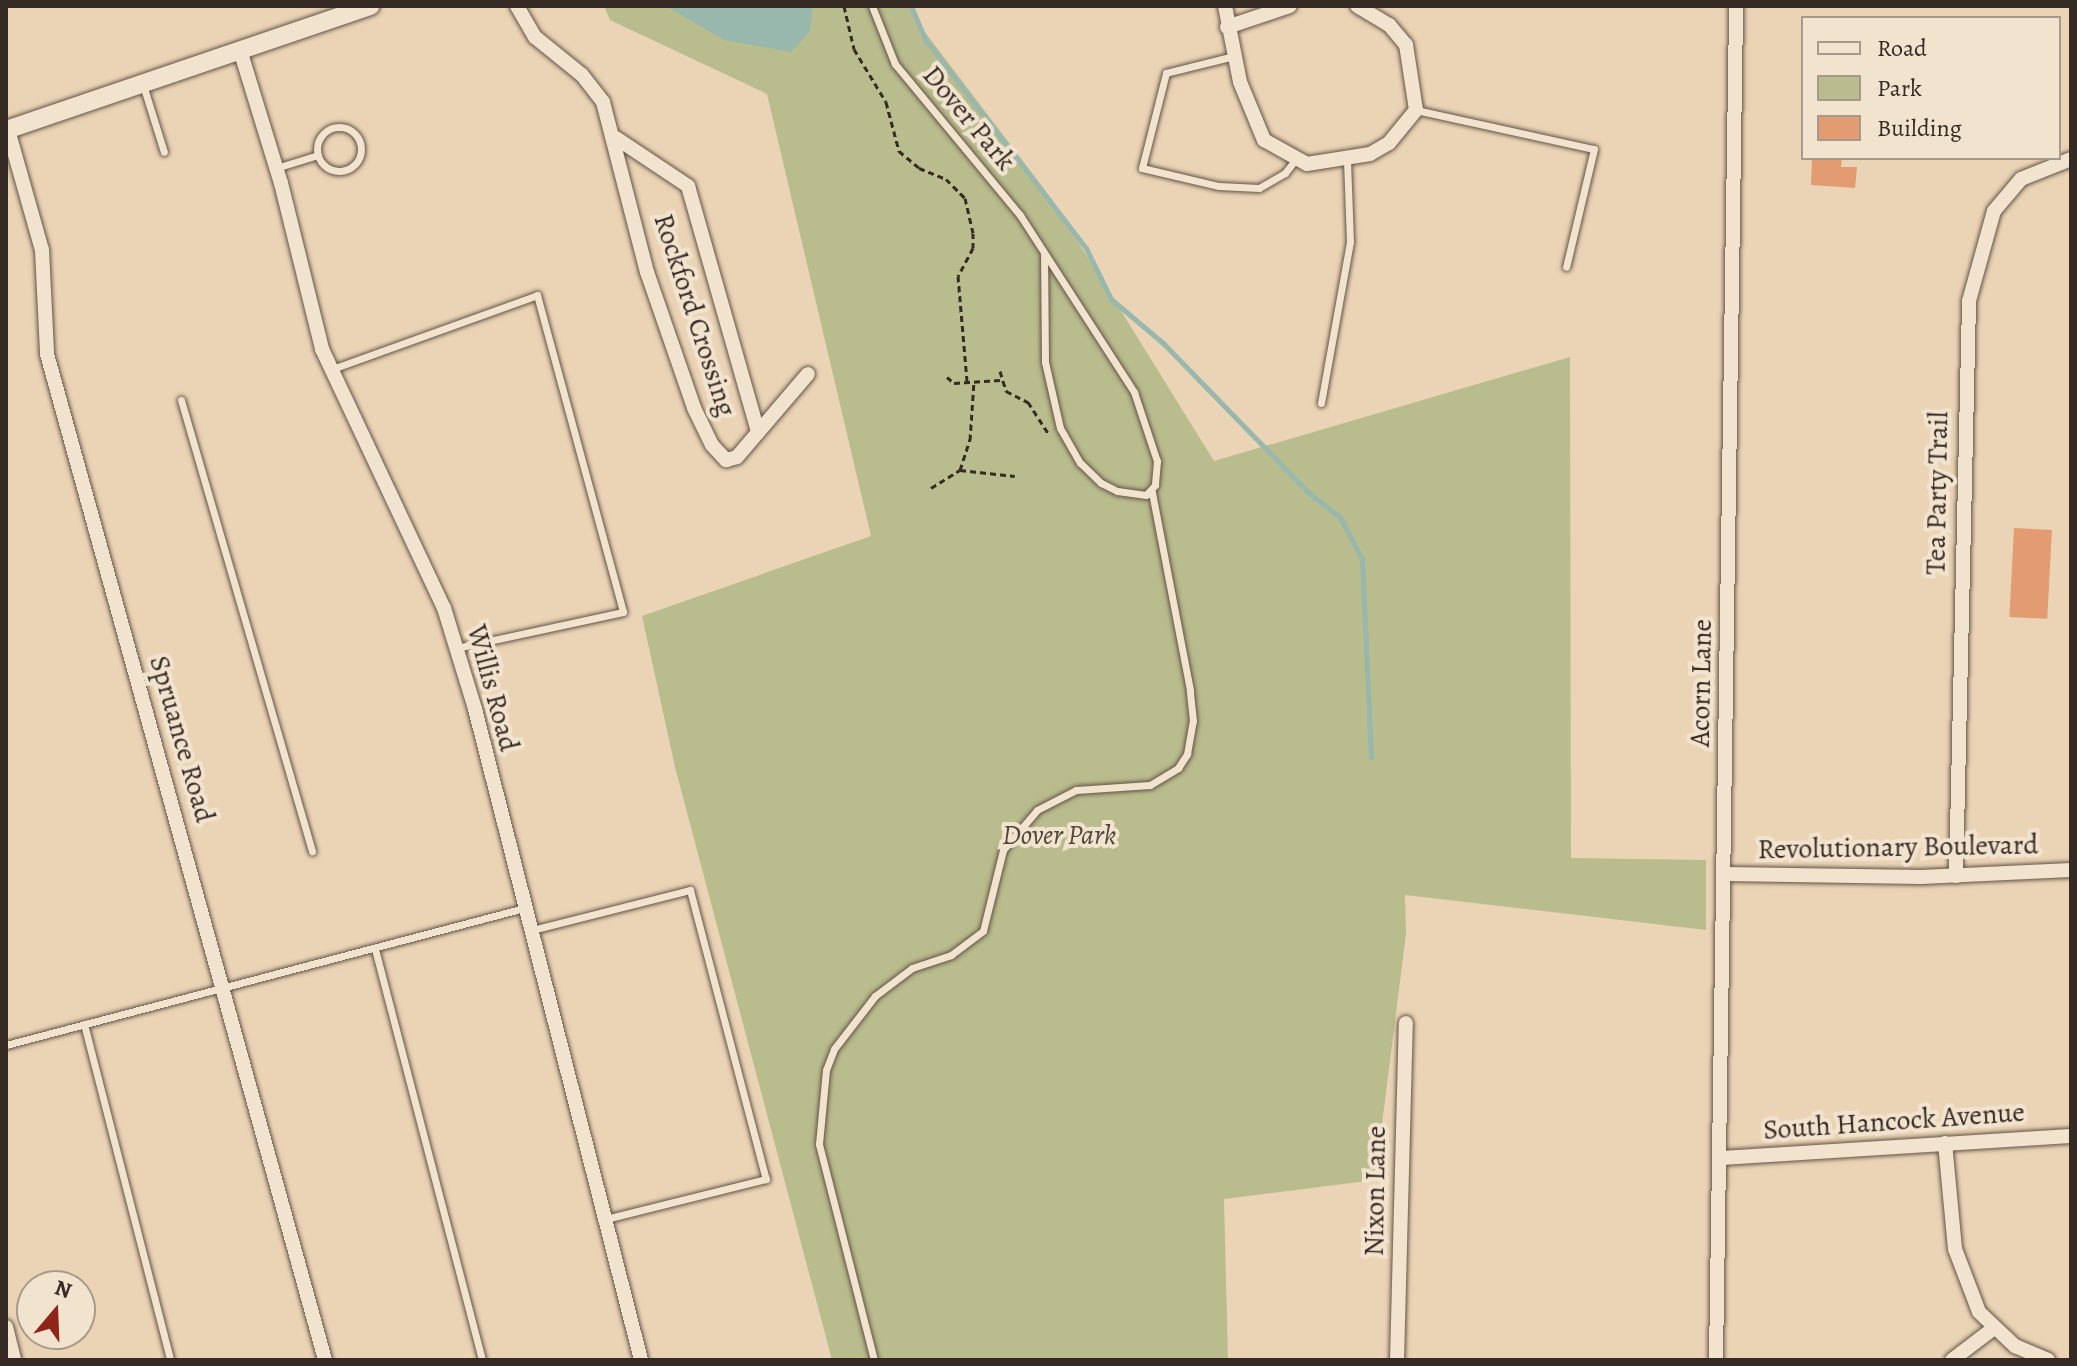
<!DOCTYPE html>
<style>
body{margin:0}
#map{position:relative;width:2077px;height:1366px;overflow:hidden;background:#ebd4b5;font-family:Alegreya,serif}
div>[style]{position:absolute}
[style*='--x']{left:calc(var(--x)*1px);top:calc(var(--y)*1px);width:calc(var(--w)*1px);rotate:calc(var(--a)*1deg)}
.green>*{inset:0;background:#b9bc8c}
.water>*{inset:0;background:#98b8ad}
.stream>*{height:5px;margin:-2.5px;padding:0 2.5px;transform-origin:2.5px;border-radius:2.5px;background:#98b8ad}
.building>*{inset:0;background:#e39b71;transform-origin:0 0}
.path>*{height:3px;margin-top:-1.5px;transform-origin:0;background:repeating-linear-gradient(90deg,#362a24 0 6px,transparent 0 10px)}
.roads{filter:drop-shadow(0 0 2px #635448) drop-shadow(0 0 2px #635448)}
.service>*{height:7px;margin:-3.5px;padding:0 3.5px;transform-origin:3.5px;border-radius:3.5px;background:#f2e3cf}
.service>.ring{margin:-3.5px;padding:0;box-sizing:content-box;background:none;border:7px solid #f2e3cf;border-radius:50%}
.minor>*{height:14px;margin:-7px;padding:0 7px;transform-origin:7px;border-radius:7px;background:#f2e3cf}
.tertiary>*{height:18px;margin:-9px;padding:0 9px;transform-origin:9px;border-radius:9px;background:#f2e3cf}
span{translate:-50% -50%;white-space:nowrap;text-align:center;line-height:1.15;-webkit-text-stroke:8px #f2e3cf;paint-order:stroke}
.street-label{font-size:28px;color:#362a24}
.park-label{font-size:28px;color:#504739;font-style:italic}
.frame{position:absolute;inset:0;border:8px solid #362a24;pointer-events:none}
.legend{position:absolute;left:1801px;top:16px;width:260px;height:144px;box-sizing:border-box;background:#f2e3cf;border:2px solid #a7998b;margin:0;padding:10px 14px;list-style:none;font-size:24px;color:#362a24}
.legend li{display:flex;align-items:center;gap:16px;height:40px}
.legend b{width:40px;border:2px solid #a7998b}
.north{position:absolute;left:16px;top:1270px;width:80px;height:80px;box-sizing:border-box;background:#f2e3cf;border:2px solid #a7998b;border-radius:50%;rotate:19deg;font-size:22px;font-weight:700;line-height:32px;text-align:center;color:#362a24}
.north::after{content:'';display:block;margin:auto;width:28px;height:36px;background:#8f2418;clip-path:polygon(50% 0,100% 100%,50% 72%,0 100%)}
</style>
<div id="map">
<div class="green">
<i style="clip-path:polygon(604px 6px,913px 6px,918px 23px,1051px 198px,1214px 461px,1570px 357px,1571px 858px,1706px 860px,1706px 930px,1405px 895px,1406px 934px,1375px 1180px,1224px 1199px,1228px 1360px,832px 1360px,675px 767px,642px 616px,871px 536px,767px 94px,610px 20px)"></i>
</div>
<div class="water">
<i style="clip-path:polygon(666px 6px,813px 6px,810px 31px,791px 52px,724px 40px)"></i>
</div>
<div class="stream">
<i style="--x:911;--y:6;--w:36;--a:67"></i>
<i style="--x:925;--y:39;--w:264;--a:52.4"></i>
<i style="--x:1086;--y:248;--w:57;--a:63.9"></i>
<i style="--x:1111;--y:299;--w:70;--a:40.3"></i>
<i style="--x:1164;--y:344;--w:208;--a:45.8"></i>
<i style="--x:1309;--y:493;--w:39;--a:38"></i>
<i style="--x:1340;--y:517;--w:47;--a:62.4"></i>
<i style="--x:1362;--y:559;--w:198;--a:87.4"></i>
</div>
<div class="building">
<i style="clip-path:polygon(1812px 158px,1842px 158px,1841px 167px,1857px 167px,1855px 188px,1811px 185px)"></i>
<i style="left:2014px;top:528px;width:38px;height:89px;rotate:3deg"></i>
</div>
<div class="path">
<i style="--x:844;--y:6;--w:44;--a:76.9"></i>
<i style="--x:854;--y:49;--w:62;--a:58.9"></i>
<i style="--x:886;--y:102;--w:51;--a:75.1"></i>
<i style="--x:899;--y:151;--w:26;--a:40"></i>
<i style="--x:919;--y:168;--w:29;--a:22"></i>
<i style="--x:946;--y:179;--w:27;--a:45"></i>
<i style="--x:965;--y:198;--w:36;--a:77"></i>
<i style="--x:973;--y:233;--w:15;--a:90"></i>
<i style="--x:973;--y:248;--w:32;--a:118"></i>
<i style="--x:958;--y:276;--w:106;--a:85.1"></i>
<i style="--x:1000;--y:371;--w:21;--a:73"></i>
<i style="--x:1006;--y:391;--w:25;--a:27"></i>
<i style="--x:1028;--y:402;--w:40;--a:57.1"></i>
<i style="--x:947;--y:377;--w:9;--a:41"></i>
<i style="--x:954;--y:383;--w:46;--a:-3.7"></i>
<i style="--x:960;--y:470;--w:32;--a:-72"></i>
<i style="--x:970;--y:440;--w:59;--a:-86.1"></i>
<i style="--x:931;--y:488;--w:34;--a:-32"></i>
<i style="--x:960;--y:470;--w:55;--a:6.2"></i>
</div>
<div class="roads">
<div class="service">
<i style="--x:872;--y:6;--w:62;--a:68.4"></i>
<i style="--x:895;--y:64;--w:196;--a:50.4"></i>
<i style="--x:1020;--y:215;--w:211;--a:57.2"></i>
<i style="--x:1134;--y:392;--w:73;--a:71.6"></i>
<i style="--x:1157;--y:461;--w:24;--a:95"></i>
<i style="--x:1155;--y:485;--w:13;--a:132"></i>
<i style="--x:1146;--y:495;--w:29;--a:-172"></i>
<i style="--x:1117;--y:491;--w:18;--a:-153"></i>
<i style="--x:1101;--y:483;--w:29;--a:-136"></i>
<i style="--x:1080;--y:463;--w:40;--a:-119.7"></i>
<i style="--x:1060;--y:428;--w:68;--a:-102.8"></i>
<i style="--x:1045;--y:362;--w:108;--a:-90.5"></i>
<i style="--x:1234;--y:56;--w:70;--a:166"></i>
<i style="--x:1166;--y:73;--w:98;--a:104.2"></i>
<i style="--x:1142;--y:168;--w:79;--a:13.2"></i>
<i style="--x:1219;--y:186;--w:40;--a:2.9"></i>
<i style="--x:1259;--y:188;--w:30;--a:-30"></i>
<i style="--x:1285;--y:173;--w:16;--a:-52"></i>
<i style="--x:143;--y:85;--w:70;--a:72.6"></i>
<i style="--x:1416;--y:110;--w:182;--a:12.4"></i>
<i style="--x:1594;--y:149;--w:121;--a:103.3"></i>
<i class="ring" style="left:317px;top:127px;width:37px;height:37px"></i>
<i style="--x:276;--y:168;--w:44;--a:-17.2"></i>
<i style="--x:332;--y:369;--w:218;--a:-19.8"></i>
<i style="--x:537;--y:295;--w:328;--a:74.8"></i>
<i style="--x:623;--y:612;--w:171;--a:167.8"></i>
<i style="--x:181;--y:400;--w:470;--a:73.8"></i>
<i style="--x:1321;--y:403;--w:164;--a:-79.8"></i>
<i style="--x:1350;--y:242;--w:81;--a:-92.1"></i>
<i style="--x:532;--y:930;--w:163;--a:-14.2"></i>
<i style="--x:690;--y:890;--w:299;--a:75.3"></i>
<i style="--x:766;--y:1179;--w:166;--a:166"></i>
<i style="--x:375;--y:949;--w:425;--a:75.4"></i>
<i style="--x:84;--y:1024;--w:347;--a:75.6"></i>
<i style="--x:6;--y:1045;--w:536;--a:-14.81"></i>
<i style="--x:874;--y:1360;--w:223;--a:-104.3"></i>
<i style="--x:819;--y:1144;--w:74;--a:-84.6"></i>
<i style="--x:826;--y:1070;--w:22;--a:-69"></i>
<i style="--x:834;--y:1049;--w:67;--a:-52.3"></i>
<i style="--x:875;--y:996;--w:46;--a:-37.1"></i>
<i style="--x:912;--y:968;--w:41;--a:-18.4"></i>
<i style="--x:951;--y:955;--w:40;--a:-37"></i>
<i style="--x:983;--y:931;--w:83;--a:-76.1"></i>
<i style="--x:1003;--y:850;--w:52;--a:-49.6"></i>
<i style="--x:1037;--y:810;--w:44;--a:-27.1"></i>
<i style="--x:1076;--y:790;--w:74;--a:-3.9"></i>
<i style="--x:1150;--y:785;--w:33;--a:-31"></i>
<i style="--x:1178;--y:768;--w:17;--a:-57"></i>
<i style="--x:1187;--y:754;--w:34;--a:-80"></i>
<i style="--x:1193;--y:721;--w:31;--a:-96"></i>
<i style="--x:1190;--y:690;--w:202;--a:-100.9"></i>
</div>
<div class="minor">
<i style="--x:517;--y:6;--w:36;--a:60"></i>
<i style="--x:535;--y:37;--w:60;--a:39"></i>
<i style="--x:582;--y:75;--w:34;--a:52"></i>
<i style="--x:603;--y:102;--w:176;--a:75.5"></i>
<i style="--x:647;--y:272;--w:144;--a:70.9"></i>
<i style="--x:694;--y:408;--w:41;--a:64.1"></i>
<i style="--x:712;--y:445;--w:21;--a:47"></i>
<i style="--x:726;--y:460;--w:11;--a:-15"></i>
<i style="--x:737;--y:457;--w:109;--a:-49.5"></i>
<i style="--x:1225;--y:6;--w:77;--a:78.8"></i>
<i style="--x:1240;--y:82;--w:63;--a:67.5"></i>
<i style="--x:1264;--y:140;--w:49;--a:29.2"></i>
<i style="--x:1307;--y:164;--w:64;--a:-9"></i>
<i style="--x:1370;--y:154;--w:22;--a:-30"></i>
<i style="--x:1389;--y:143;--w:43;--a:-50.7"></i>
<i style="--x:1416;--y:110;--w:66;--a:-98.7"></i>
<i style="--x:1406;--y:45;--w:26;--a:-130"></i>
<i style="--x:1389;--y:25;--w:37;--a:-149"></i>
<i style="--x:1227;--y:27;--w:66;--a:-18.4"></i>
<i style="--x:240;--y:50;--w:139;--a:72.9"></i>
<i style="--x:281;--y:183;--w:171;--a:76.1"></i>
<i style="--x:322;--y:349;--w:286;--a:64.8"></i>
<i style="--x:444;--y:608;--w:106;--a:72.9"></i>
<i style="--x:475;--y:709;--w:672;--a:75.69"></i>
<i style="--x:8;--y:130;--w:125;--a:74.2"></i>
<i style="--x:42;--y:250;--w:104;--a:87.2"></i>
<i style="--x:47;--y:354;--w:1044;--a:74.55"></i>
<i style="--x:616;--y:138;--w:87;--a:33.7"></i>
<i style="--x:688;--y:186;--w:256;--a:74.1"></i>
<i style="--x:1725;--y:874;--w:196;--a:0.9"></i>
<i style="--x:1921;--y:877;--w:150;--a:-2.7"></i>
<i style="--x:1956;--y:876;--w:575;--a:-88.7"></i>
<i style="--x:1969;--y:301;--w:93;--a:-74.5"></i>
<i style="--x:1994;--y:211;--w:42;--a:-49.8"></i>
<i style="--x:2021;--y:179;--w:54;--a:-21.8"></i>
<i style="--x:1945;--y:1143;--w:106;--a:84.6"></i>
<i style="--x:1955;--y:1249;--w:67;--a:69.1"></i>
<i style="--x:1979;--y:1312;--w:50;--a:43.4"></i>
<i style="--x:2015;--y:1346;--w:36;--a:23"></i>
<i style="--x:1721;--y:1158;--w:351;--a:-3.6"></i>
<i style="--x:6;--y:1327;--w:34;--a:76"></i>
<i style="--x:1397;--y:1360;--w:337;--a:-88.5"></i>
<i style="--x:1716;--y:1360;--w:1354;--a:-89.15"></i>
<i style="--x:1952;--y:1360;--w:53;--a:-37.3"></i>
</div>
<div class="tertiary">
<i style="--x:6;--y:130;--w:385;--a:-18.8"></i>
</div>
</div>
<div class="street-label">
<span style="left:969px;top:118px;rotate:50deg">Dover Park</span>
<span style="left:695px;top:315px;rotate:72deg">Rockford Crossing</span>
<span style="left:1937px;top:493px;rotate:-89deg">Tea Party Trail</span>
<span style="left:1701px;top:683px;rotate:-89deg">Acorn Lane</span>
<span style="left:493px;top:688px;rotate:75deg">Willis Road</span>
<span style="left:182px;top:739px;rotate:74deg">Spruance Road</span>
<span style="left:1898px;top:847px;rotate:-1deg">Revolutionary Boulevard</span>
<span style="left:1894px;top:1121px;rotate:-4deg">South Hancock Avenue</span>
<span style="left:1375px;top:1191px;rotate:-89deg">Nixon Lane</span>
</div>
<div class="park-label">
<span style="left:1059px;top:835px">Dover Park</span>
</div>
<div class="frame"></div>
<ul class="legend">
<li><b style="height:10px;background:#f2e3cf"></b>Road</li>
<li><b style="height:22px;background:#b9bc8c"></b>Park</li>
<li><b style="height:22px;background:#e39b71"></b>Building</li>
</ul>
<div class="north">N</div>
</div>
